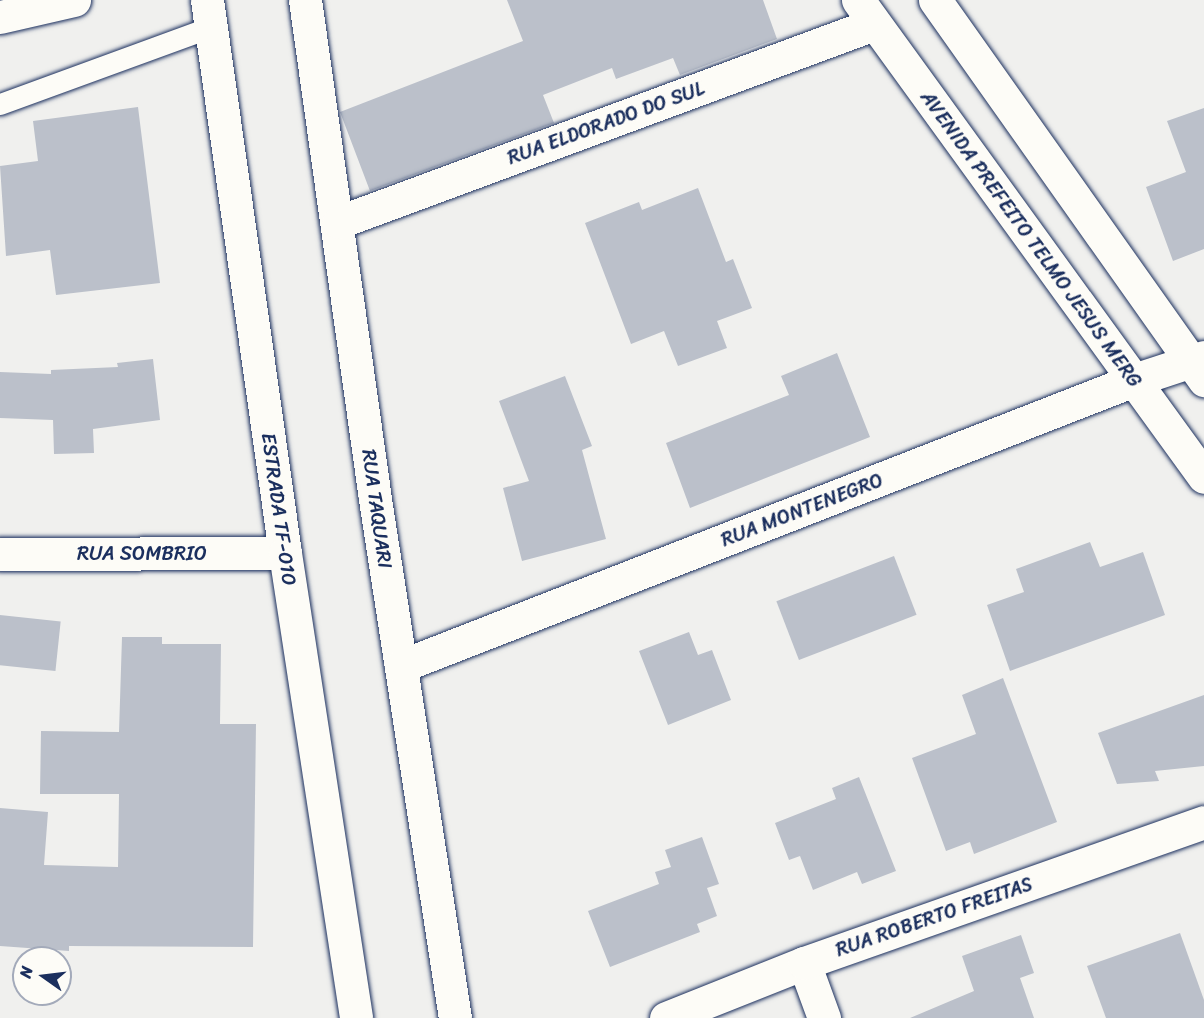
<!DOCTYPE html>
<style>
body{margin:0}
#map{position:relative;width:1204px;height:1018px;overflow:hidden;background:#f0f0ee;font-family:Sriracha,sans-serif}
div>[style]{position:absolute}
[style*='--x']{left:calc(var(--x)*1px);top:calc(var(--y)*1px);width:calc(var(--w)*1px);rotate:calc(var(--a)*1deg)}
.building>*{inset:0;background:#bbc0ca;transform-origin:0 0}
.roads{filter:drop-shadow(0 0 2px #1b2f5e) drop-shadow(0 0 2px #1b2f5e)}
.service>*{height:21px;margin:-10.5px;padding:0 10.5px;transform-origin:10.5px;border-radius:10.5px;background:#fdfcf7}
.minor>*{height:33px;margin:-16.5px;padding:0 16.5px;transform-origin:16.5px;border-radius:16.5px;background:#fdfcf7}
.secondary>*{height:33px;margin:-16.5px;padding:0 16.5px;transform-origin:16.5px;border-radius:16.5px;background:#fdfcf7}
.primary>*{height:33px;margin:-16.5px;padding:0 16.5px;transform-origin:16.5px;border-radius:16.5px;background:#fdfcf7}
span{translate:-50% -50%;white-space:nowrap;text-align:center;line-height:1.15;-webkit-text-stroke:6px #fdfcf7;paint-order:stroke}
.street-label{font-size:20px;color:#1b2f5e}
.north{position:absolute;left:12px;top:946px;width:60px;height:60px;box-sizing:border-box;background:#fdfcf7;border:2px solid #a3aaba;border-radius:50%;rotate:284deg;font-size:16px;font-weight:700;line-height:24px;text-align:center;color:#1b2f5e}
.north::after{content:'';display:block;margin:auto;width:21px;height:27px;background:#1b2f5e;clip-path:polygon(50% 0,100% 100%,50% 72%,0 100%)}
</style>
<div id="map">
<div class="building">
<i style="clip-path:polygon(507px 0,763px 0,777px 39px,680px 75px,673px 58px,616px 79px,612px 68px,543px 95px,554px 123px,370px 191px,340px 112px,523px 41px)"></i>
<i style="clip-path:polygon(138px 107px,160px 283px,56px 295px,50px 250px,6px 256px,0 166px,38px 161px,33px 121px)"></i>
<i style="clip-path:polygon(1204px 108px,1204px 249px,1173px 261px,1146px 187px,1186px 172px,1167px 121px)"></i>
<i style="clip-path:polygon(698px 188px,726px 262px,733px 259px,752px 308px,717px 321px,727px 348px,678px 366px,664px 331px,631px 344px,585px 223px,639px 202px,642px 210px)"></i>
<i style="clip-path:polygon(837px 353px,870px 437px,690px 508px,666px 443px,789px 395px,781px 376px)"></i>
<i style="clip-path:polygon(153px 359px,160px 420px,93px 429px,94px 453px,54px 454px,53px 420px,0 418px,0 372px,51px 374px,51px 370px,118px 367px,117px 363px)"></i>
<i style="clip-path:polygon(565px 376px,592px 446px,582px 450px,606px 539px,522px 561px,503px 488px,529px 481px,499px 401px)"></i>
<i style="clip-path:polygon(1090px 542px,1100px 567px,1143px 552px,1165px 615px,1010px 671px,987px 605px,1024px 592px,1016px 569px)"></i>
<i style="left:894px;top:556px;width:63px;height:126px;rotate:69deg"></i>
<i style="left:0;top:615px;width:61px;height:50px;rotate:6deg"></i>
<i style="clip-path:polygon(689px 632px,698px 655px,712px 650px,731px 700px,668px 725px,639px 651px)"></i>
<i style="clip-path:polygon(122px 637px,162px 637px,162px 644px,221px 644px,220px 724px,256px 724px,253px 947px,69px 946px,69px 951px,0 946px,0 808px,48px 812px,44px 865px,118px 867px,119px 794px,40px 794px,41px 731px,119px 732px)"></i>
<i style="clip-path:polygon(1003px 678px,1057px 822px,974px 854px,970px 842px,946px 851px,912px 758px,976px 734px,962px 695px)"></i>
<i style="clip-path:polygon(1204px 695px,1204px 766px,1155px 771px,1159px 781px,1117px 784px,1098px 733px)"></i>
<i style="clip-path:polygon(859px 777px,896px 871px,862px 884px,857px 872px,813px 890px,800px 856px,789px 860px,775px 823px,836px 799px,832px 788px)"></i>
<i style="clip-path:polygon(702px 837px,719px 884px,707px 888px,717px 916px,697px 924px,700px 932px,610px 967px,588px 911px,659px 884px,655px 872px,671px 867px,665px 850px)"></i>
<i style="clip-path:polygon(1180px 933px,1204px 1000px,1204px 1018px,1106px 1018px,1087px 966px)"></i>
<i style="clip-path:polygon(1021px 935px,1034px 973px,1020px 978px,1034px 1018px,910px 1018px,974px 991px,962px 956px)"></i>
</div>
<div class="roads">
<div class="service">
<i style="--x:0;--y:104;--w:224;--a:-20.1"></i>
</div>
<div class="minor">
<i style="--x:305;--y:0;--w:504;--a:82.01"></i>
<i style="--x:375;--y:499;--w:525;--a:81.24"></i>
<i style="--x:0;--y:17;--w:76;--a:-12.9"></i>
<i style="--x:339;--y:222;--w:570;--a:-20.31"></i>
<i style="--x:0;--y:554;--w:285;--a:-0.2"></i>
<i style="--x:401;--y:666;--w:787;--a:-21.31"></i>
<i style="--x:1134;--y:380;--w:74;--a:-18.2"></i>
<i style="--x:804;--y:963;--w:59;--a:70"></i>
<i style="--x:666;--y:1018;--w:149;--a:-21.7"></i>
<i style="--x:804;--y:963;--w:424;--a:-19.4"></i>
</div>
<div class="secondary">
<i style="--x:858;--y:0;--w:589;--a:54.04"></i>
<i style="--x:935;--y:0;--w:466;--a:54.7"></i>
</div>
<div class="primary">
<i style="--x:207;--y:0;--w:558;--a:81.97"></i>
<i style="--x:285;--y:553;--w:470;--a:81.3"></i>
</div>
</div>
<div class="street-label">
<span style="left:606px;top:123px;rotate:-20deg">RUA ELDORADO DO SUL</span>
<span style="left:1031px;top:239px;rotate:54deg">AVENIDA PREFEITO TELMO JESUS MERG</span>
<span style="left:279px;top:509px;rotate:82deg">ESTRADA TF-010</span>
<span style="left:377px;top:509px;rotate:82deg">RUA TAQUARI</span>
<span style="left:802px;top:510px;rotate:-21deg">RUA MONTENEGRO</span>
<span style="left:142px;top:553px">RUA SOMBRIO</span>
<span style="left:934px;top:917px;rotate:-19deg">RUA ROBERTO FREITAS</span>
</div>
<div class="north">N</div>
</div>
